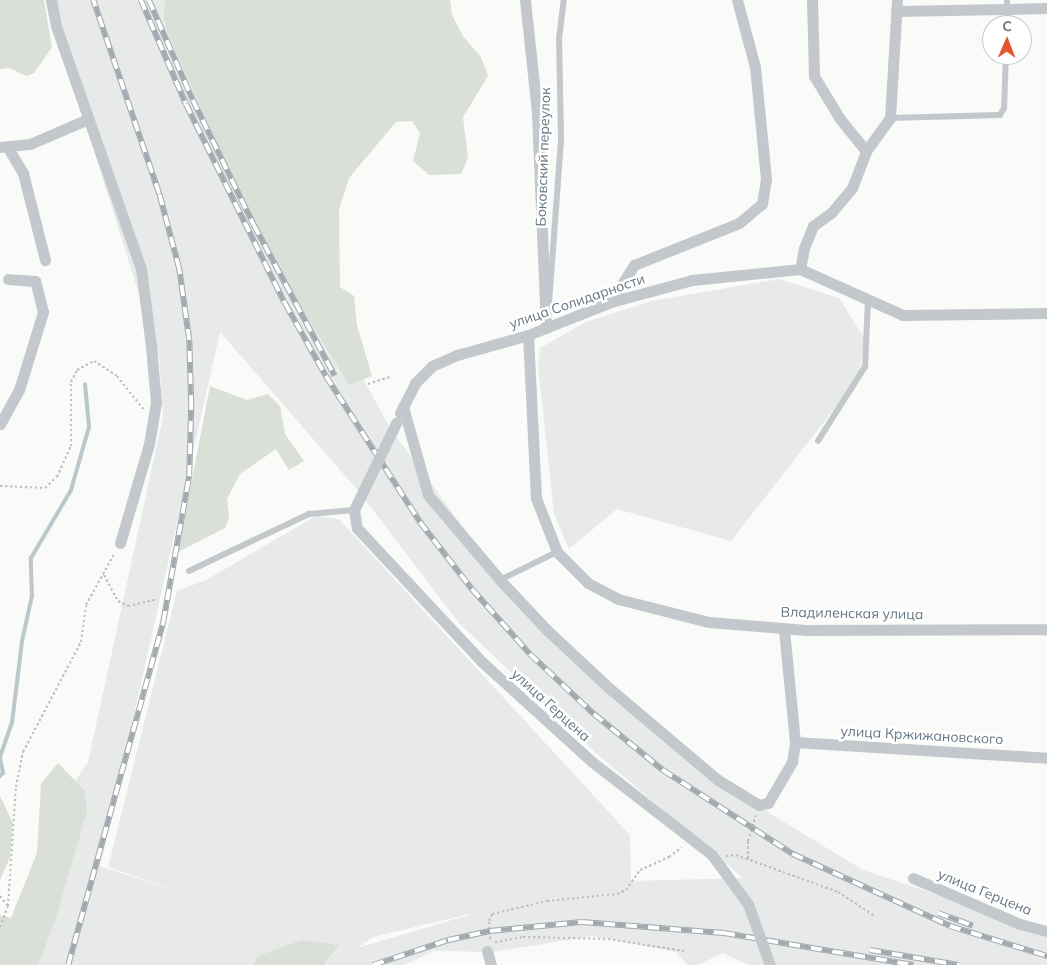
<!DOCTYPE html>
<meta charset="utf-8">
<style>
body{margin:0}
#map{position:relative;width:1047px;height:965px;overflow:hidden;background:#fafaf8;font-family:Mulish,sans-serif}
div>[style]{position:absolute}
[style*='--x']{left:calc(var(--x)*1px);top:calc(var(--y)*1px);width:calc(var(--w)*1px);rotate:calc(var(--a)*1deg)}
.built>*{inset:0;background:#e8e9e9}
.green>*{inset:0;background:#dadfd7}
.stream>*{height:4px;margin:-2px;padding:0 2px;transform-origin:2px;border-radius:2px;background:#bbc7cb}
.path>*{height:2px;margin-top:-1px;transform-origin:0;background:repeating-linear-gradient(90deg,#bbbfc2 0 2.5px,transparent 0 5px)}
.lane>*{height:5.5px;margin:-2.75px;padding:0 2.75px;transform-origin:2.75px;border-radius:2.75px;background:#c3c8cc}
.street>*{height:11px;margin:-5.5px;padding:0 5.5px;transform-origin:5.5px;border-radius:5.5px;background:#c3c8cc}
.rail>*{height:5.5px;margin-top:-2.75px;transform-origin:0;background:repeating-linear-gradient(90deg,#fff 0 11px,#a2aab0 0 22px);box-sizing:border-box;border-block:1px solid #a2aab0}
.street-bridge>*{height:11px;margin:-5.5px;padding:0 5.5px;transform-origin:5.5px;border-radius:5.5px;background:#c3c8cc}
span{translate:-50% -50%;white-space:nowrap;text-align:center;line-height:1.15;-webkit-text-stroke:5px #fff;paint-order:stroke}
.street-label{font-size:14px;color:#657683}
.north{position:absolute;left:982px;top:15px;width:50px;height:50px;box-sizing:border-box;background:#fff;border:1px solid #c1c8cd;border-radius:50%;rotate:1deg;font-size:14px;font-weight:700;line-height:20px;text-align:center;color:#657683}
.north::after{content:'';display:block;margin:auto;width:18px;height:22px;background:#e4572e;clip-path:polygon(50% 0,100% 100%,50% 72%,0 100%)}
</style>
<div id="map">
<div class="built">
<i style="clip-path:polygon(evenodd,52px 0,164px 0,275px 217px,390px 428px,502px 580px,635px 712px,771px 814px,863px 870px,1047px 931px,1047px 965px,749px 965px,723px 953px,698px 965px,688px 965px,676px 952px,593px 936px,492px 952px,434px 951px,404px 965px,0 965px,48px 821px,88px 762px,163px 417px,159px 358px,64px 55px,52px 0,220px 332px,360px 493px,459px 623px,596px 753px,743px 878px,631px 881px,630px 835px,339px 519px,316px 516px,206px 580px,177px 591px,108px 867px,183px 893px,100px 866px,220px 332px,52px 0,469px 914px,469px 915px,357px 948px,373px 937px,469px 914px)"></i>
<i style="clip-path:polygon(779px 279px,839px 298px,864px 338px,859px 377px,731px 541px,617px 509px,569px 549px,554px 514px,538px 366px,540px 348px,586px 322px,652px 301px)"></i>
</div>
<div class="green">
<i style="clip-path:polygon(0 0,44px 0,52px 47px,34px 73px,27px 76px,9px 68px,0 69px)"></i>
<i style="clip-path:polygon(165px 0,450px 0,452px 15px,463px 36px,481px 57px,488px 76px,463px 117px,468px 158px,461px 174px,429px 175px,413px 161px,420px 133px,412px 121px,396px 122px,349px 178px,339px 209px,340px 287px,354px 296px,357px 325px,372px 376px,349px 385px,263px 245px,169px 37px,164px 19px)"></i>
<i style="clip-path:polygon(210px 386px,247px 400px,268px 394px,280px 406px,285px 434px,304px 461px,289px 470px,276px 449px,240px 474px,227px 499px,229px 517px,225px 528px,178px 552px)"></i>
<i style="clip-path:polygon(58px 763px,85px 791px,87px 811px,56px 918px,38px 965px,0 965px,0 915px,11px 918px,37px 853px,41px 784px)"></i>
<i style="clip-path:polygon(0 796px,13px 823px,10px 858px,0 880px)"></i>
<i style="clip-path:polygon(302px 940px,339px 945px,323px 965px,254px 965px,258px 956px)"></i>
</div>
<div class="stream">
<i style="--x:0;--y:776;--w:4;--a:-45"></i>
<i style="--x:3;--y:773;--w:16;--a:-101"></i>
<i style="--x:0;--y:757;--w:36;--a:-71"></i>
<i style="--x:12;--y:723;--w:83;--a:-83"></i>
<i style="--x:22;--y:641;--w:46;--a:-77.5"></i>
<i style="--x:32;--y:596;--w:38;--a:-92"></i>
<i style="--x:31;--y:558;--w:79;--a:-59.5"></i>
<i style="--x:71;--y:490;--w:66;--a:-74.1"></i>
<i style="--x:89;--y:427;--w:43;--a:-95.3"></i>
</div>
<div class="path">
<i style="--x:368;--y:384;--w:25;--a:-18"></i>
<i style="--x:0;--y:486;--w:45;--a:2.5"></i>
<i style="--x:45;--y:488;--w:16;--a:-43"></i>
<i style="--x:57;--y:477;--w:34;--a:-66"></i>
<i style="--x:71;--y:446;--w:64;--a:-90"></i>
<i style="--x:71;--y:382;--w:13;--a:-63"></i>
<i style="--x:77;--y:370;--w:19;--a:-28"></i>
<i style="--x:94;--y:361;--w:27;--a:33"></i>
<i style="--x:117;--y:376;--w:43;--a:51.5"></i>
<i style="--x:104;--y:575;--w:30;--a:62"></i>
<i style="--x:118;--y:601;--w:11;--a:27"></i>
<i style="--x:128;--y:606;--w:28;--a:-13"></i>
<i style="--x:726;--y:856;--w:10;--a:-6"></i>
<i style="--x:736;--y:855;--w:109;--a:19.9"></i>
<i style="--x:838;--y:892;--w:45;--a:33.3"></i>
<i style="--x:748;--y:859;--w:18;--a:-90"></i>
<i style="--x:748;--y:841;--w:27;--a:-73"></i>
<i style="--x:0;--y:896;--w:13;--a:51"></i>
<i style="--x:0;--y:927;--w:22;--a:-69"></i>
<i style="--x:8;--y:906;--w:119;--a:-86.2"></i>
<i style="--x:16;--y:787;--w:36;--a:-79"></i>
<i style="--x:23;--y:752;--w:124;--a:-62.2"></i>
<i style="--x:81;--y:642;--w:37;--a:-82"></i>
<i style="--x:86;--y:605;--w:58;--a:-61.2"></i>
<i style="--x:490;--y:939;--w:18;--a:-93"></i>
<i style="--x:489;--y:921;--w:8;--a:-67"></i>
<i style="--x:492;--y:914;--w:57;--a:-13.3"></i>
<i style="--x:547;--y:901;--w:70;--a:-5.7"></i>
<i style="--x:617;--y:894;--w:10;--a:-24"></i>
<i style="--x:626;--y:890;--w:24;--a:-55"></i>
<i style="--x:640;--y:870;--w:32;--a:-24"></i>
<i style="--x:669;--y:857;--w:16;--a:-38"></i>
<i style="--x:495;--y:942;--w:28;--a:-10"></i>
<i style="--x:523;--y:937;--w:85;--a:1.3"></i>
<i style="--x:608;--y:939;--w:77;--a:9"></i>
</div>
<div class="lane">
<i style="--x:1007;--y:25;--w:25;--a:-90"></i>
<i style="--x:890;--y:118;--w:110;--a:-1.6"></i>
<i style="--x:1000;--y:115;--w:8;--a:-60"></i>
<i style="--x:1004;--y:108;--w:53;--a:-87.8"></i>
<i style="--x:549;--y:304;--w:165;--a:-85.8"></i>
<i style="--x:561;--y:139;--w:100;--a:-91.1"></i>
<i style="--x:559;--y:39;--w:39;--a:-83"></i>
<i style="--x:818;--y:441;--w:88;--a:-57.6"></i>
<i style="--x:865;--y:367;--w:65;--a:-87.4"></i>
<i style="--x:189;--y:571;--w:133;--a:-25.4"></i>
<i style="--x:309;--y:514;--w:45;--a:-5.1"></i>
<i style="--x:500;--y:580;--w:64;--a:-26.2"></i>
</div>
<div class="street">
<i style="--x:51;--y:0;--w:26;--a:79"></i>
<i style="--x:56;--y:26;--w:257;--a:70.7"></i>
<i style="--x:141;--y:269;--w:78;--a:82.6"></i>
<i style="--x:151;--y:346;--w:57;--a:85"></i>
<i style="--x:156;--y:403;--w:42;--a:99.7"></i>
<i style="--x:149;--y:444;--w:103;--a:106.3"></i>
<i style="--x:525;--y:0;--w:114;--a:83.9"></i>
<i style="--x:537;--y:113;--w:215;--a:87.6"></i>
<i style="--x:812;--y:0;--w:76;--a:88.5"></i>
<i style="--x:814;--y:76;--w:50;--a:58.8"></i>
<i style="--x:840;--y:119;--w:41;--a:50.9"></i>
<i style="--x:896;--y:11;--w:151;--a:-1.1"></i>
<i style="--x:0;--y:147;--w:30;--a:-6"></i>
<i style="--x:30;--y:144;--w:63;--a:-23.3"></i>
<i style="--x:8;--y:148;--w:29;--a:59"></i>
<i style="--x:23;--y:173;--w:90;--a:75.8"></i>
<i style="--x:800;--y:269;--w:21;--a:-79"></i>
<i style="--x:804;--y:248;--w:24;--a:-68"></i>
<i style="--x:813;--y:226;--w:22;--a:-36"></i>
<i style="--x:831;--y:213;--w:33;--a:-50"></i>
<i style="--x:852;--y:188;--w:40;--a:-69"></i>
<i style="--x:866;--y:151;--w:41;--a:-54"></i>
<i style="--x:890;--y:118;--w:118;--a:-86.6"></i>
<i style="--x:611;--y:302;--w:44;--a:-58.1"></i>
<i style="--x:634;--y:265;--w:113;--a:-21.8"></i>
<i style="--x:739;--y:223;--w:30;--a:-40"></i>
<i style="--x:762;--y:204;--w:25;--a:-81"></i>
<i style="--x:766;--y:179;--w:113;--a:-95.6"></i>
<i style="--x:755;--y:67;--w:69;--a:-105"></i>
<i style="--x:528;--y:335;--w:163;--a:87.2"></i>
<i style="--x:536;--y:498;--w:58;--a:68.7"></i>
<i style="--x:557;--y:552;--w:44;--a:45"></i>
<i style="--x:588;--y:583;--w:34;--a:28"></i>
<i style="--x:618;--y:599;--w:94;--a:14.2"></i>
<i style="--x:709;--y:622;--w:97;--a:4.7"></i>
<i style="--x:806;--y:630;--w:241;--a:-0.2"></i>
<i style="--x:403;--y:407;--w:91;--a:74.1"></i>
<i style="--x:428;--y:495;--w:111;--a:49.7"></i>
<i style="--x:500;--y:580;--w:69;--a:46.8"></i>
<i style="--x:547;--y:630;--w:85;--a:43.1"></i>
<i style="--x:609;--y:688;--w:143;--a:40.2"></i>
<i style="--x:718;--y:780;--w:48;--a:31.4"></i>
<i style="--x:759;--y:805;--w:9;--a:-13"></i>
<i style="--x:768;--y:803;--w:48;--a:-59.7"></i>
<i style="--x:792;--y:762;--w:20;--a:-81"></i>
<i style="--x:795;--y:742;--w:114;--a:-95.6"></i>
<i style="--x:400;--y:413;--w:34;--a:-63"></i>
<i style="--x:415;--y:383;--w:24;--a:-45"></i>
<i style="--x:432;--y:366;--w:27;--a:-24"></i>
<i style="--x:457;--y:355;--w:74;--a:-15.7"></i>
<i style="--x:528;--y:335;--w:89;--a:-21.7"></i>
<i style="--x:611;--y:302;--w:84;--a:-15.2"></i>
<i style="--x:692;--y:280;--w:109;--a:-5.8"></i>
<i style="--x:800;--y:269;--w:113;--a:24.1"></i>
<i style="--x:903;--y:315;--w:144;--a:-0.8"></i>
<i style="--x:0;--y:424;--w:39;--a:-61"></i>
<i style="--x:19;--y:390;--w:82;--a:-72.9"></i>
<i style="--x:43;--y:312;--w:32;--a:-104"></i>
<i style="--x:35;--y:281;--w:27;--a:-176"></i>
<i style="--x:354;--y:510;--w:18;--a:81"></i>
<i style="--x:357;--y:528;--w:183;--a:47"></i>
<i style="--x:482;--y:662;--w:147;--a:42.2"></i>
<i style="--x:591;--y:761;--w:153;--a:37.8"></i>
<i style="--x:712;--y:855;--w:61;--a:53.7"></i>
<i style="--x:795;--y:742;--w:253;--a:3.6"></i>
<i style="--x:913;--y:878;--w:116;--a:23.3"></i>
<i style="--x:1020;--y:924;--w:28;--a:15"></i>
<i style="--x:487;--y:951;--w:15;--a:74"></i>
</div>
<div class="rail">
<i style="--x:141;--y:0;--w:113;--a:66.6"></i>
<i style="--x:186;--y:104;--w:222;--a:63.6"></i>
<i style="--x:285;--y:303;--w:84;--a:60.7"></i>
<i style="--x:326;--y:376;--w:174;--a:57.2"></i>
<i style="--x:420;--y:522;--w:85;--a:52.2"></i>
<i style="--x:472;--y:589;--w:87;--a:48.3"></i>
<i style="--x:530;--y:654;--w:88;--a:43.2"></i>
<i style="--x:594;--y:714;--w:89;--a:39.1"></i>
<i style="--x:663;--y:770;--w:155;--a:32.9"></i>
<i style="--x:793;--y:854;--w:173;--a:24.6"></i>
<i style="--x:950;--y:926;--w:102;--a:17.2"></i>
<i style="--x:149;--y:0;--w:109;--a:66.3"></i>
<i style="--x:193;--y:100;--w:139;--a:64"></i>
<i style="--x:254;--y:225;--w:171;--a:61.8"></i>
<i style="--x:938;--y:913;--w:37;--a:20"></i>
<i style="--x:870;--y:950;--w:90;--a:9.6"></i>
<i style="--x:68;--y:965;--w:356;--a:-74.5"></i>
<i style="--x:163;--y:622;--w:148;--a:-79.9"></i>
<i style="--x:189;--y:476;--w:70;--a:-88.4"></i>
<i style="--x:191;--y:406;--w:66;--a:-91.7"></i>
<i style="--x:189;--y:340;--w:72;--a:-98"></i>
<i style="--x:179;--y:269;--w:78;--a:-104.9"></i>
<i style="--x:159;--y:194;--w:205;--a:-108.8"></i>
<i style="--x:373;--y:965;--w:79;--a:-18.4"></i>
<i style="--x:448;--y:940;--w:43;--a:-12.1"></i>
<i style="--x:490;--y:931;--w:92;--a:-5.6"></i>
<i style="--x:582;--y:922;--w:142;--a:4.4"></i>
<i style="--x:724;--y:933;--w:192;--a:9.6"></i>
</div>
<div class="street-bridge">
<i style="--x:354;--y:510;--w:97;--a:-64.2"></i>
<i style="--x:748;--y:904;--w:65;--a:70.2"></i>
</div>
<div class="street-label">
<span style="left:543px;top:157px;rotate:-88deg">Боковский переулок</span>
<span style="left:577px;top:301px;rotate:-19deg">улица Солидарности</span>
<span style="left:852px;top:613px;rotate:1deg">Владиленская улица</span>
<span style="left:551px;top:705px;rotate:42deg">улица Герцена</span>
<span style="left:922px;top:735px;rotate:3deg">улица Кржижановского</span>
<span style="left:985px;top:892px;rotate:22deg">улица Герцена</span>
</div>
<div class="north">С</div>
</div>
